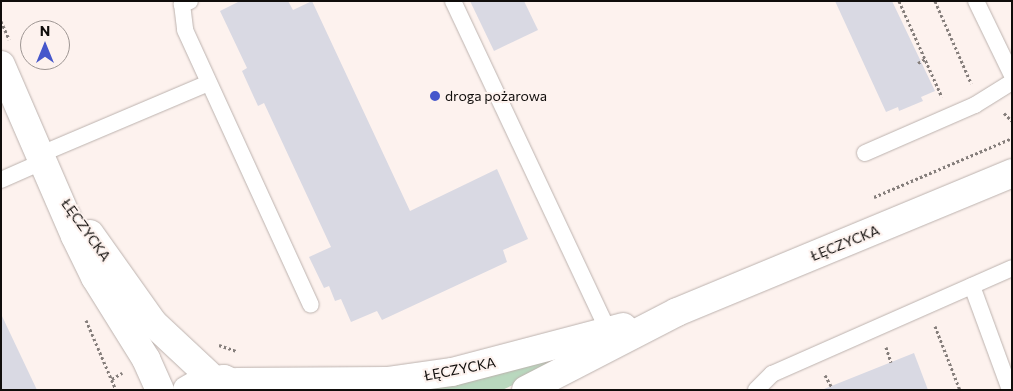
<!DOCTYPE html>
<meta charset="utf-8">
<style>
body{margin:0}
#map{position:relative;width:1013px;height:391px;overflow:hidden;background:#fdf2ee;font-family:Commissioner,sans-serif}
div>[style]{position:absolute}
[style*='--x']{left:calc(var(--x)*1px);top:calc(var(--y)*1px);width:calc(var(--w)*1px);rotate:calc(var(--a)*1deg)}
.green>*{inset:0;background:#b9d8be}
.building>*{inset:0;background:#d9d9e3}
.path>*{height:3px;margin-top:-1.5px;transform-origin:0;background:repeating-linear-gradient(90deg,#857e7b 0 2.5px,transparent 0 5px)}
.roads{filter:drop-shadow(0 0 1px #bcb2ae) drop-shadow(0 0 1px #bcb2ae)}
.service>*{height:16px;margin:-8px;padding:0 8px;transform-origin:8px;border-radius:8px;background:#fff}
.tertiary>*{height:28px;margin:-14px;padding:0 14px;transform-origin:14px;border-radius:14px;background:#fff}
.secondary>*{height:28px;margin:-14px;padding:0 14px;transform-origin:14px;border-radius:14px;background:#fff}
.dots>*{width:14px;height:14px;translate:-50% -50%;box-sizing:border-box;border:2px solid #fdf2ee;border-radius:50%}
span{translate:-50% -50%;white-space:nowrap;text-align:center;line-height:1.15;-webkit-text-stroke:4px #fdf2ee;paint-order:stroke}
.poi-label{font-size:14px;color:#100d0b}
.left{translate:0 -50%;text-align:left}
.street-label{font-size:14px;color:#100d0b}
.frame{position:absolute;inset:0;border:2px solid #100d0b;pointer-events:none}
.north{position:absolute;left:20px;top:20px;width:50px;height:50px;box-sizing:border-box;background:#fdf2ee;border:1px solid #9e9693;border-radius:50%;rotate:0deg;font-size:14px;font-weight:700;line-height:20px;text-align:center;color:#100d0b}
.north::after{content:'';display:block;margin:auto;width:18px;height:22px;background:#4657cb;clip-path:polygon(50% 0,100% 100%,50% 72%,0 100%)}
</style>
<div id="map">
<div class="green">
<i style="clip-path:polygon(571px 352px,542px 372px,502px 390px,405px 390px)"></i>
</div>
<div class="building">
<i style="clip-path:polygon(240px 1px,288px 1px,293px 10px,312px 1px,410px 211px,497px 169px,528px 239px,503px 250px,507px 262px,382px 320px,377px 311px,351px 322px,341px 299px,335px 301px,329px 286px,324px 288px,309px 257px,331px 247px,264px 103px,258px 106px,242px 71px,247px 68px,220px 11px)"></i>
<i style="clip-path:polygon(470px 1px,524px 1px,538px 30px,494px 51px)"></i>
<i style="clip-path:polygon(835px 1px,892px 1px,935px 91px,921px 97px,923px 101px,899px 111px,898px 107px,886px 112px)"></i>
<i style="clip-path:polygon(1px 314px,37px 390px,1px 390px)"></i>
<i style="clip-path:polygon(914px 353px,928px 390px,824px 390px,824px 389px)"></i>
</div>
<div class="path">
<i style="--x:899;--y:1;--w:105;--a:65.9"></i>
<i style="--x:935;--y:1;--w:90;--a:66.3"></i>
<i style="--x:1;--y:21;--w:20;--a:66"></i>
<i style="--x:918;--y:63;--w:8;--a:-30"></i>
<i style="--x:1004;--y:113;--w:11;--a:45"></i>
<i style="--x:874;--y:197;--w:150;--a:-23.1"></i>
<i style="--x:86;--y:320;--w:76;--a:66.8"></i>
<i style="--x:935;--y:326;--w:69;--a:68.7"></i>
<i style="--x:219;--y:345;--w:18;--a:19"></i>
<i style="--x:886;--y:347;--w:16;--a:72"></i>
<i style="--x:825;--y:375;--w:13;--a:61"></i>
<i style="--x:112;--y:379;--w:12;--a:-31"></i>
</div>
<div class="roads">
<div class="service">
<i style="--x:190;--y:1;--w:9;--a:159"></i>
<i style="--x:182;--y:4;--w:26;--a:83"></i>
<i style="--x:185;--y:30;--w:302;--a:65.4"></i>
<i style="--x:453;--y:1;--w:365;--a:64.8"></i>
<i style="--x:976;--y:1;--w:82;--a:64.1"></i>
<i style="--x:865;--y:153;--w:120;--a:-23.6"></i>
<i style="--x:975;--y:105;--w:44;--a:-31.9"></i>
<i style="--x:41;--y:154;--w:181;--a:-23"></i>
<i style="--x:1;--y:180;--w:47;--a:-23.8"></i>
<i style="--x:972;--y:286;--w:111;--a:69.9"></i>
<i style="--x:756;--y:390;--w:23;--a:-45"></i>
<i style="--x:772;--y:374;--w:262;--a:-23.8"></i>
</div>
<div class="tertiary">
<i style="--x:1;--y:65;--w:186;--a:66.6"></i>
<i style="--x:75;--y:236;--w:46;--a:64"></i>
<i style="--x:95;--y:277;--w:97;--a:58.1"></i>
<i style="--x:146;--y:359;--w:34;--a:66"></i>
<i style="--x:90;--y:234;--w:109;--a:54.7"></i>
<i style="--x:153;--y:323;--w:82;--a:43"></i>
</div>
<div class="secondary">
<i style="--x:237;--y:382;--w:150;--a:-0.4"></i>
<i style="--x:387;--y:381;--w:66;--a:-7.9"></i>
<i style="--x:452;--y:372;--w:177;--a:-14.7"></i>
<i style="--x:187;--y:390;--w:14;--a:-30"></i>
<i style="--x:199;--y:383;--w:25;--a:-9"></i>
<i style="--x:224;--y:379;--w:26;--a:25"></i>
<i style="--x:526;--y:390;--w:170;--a:-27.3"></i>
<i style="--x:677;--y:312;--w:363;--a:-22.5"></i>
</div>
</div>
<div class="dots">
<i style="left:435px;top:96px;background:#4657cb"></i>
</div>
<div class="poi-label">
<span class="left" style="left:445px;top:96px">droga pożarowa</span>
</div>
<div class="street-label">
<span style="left:86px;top:230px;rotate:54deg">ŁĘCZYCKA</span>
<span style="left:845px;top:243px;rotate:-22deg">ŁĘCZYCKA</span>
<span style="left:460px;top:369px;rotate:-11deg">ŁĘCZYCKA</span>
</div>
<div class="frame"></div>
<div class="north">N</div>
</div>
